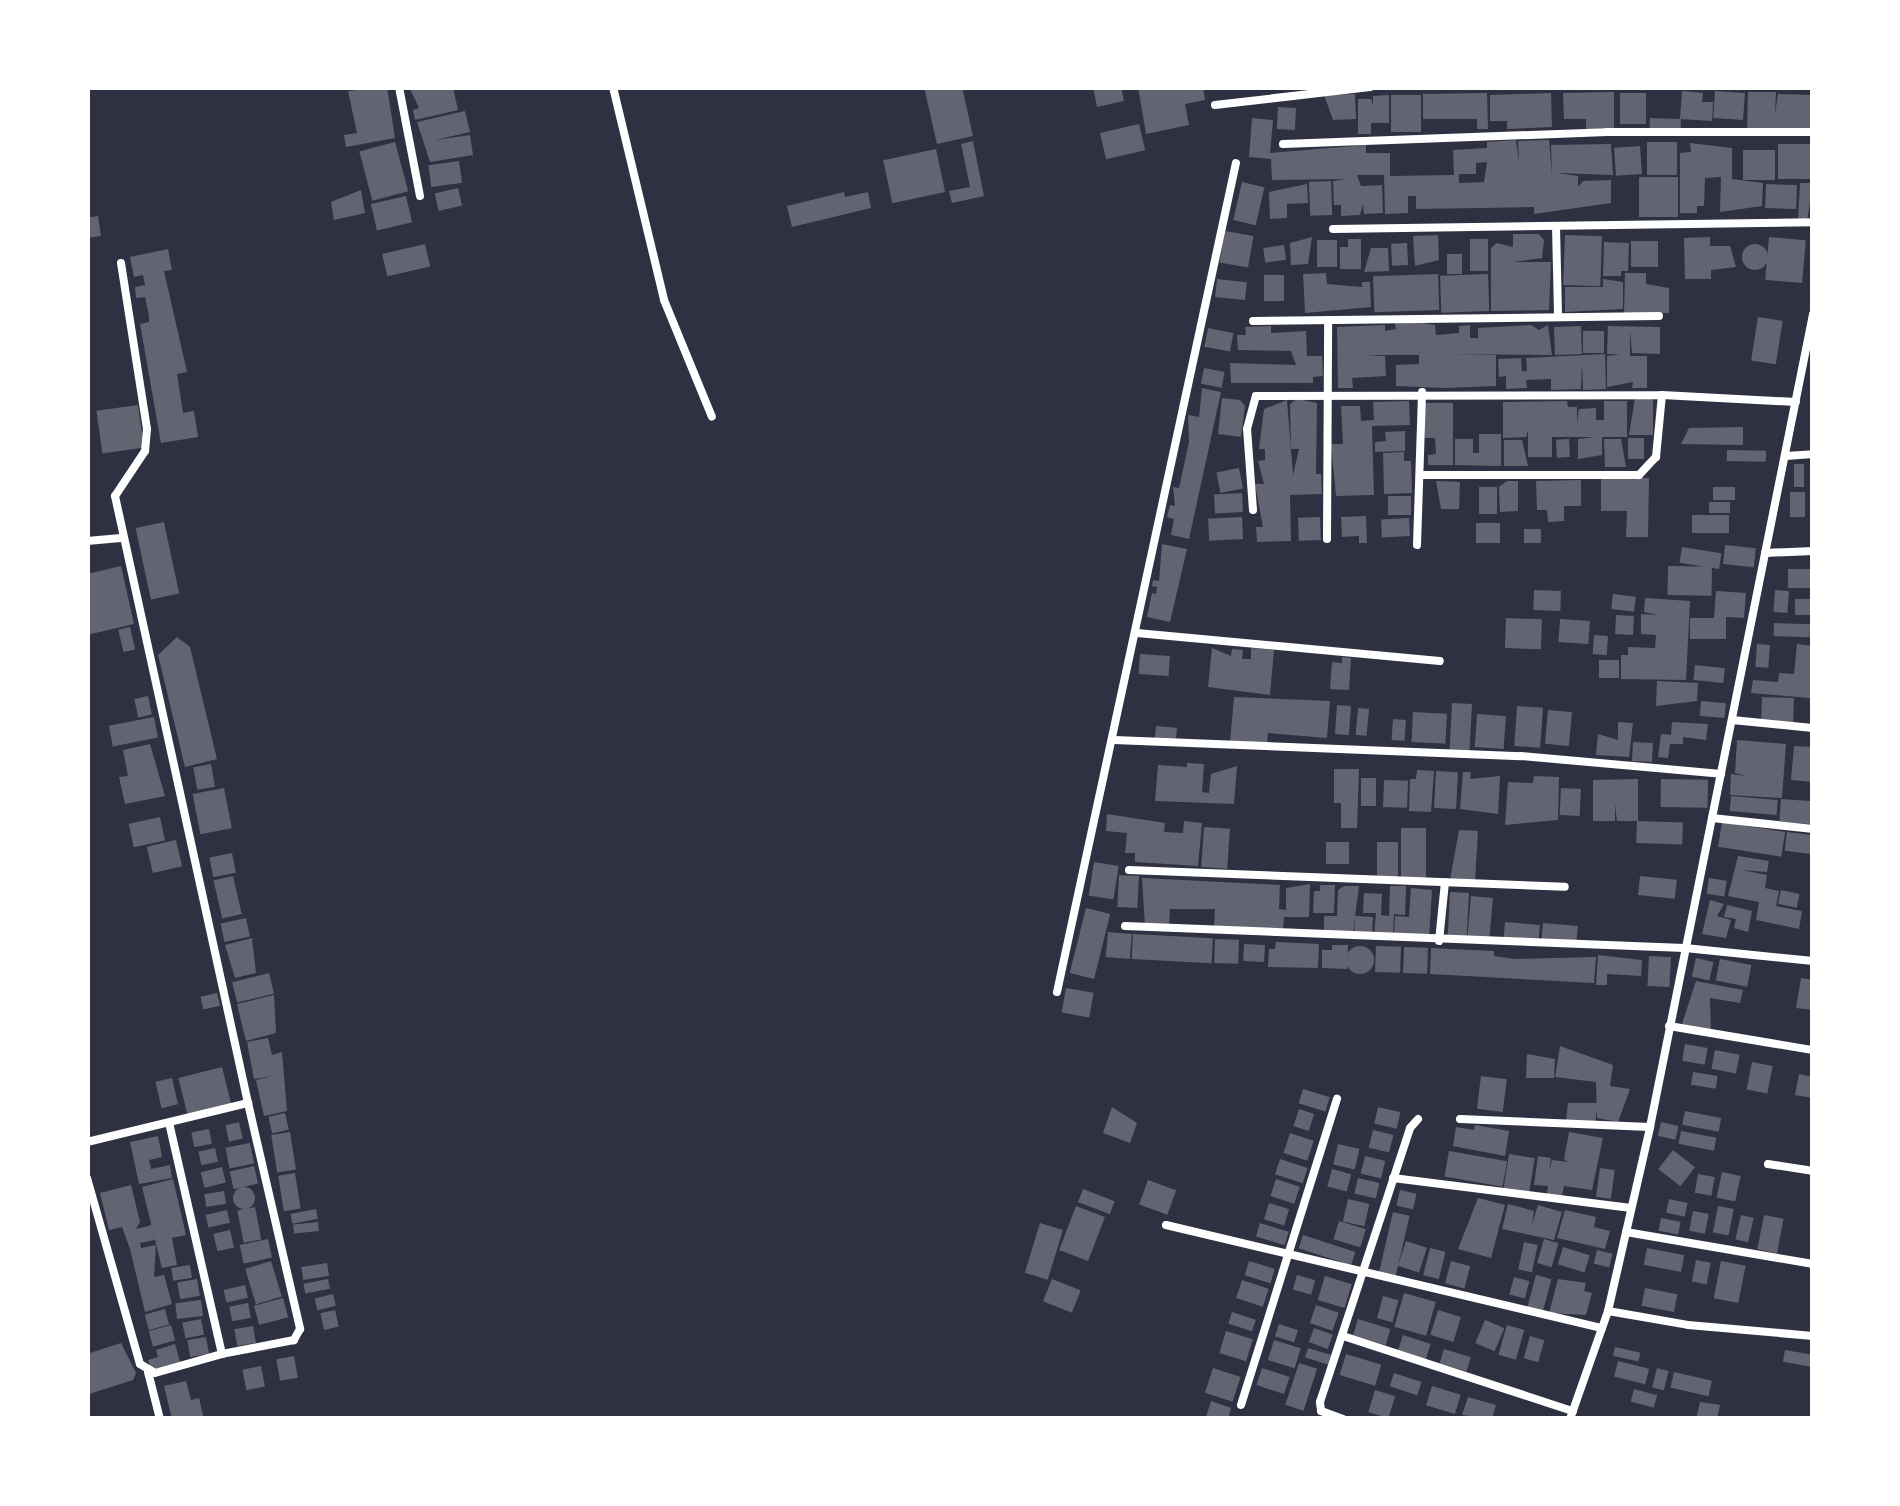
<!DOCTYPE html>
<style>
body{margin:0}
#map{position:relative;width:1900px;height:1506px;overflow:hidden;background:#2d3142;font-family:"Asap Condensed",sans-serif}
div>[style]{position:absolute}
[style*='--x']{left:calc(var(--x)*1px);top:calc(var(--y)*1px);width:calc(var(--w)*1px);rotate:calc(var(--a)*1deg)}
.building>*{inset:0;background:#626471;transform-origin:0 0}
.round{border-radius:50%}
.minor>*{height:8px;margin:-4px;padding:0 4px;transform-origin:4px;border-radius:4px;background:#fff}
span{translate:-50% -50%;white-space:nowrap;text-align:center;line-height:1.15;-webkit-text-stroke:9px #fff;paint-order:stroke}
.frame{position:absolute;inset:0;border:90px solid #fff;pointer-events:none}
</style>
<div id="map">
<div class="building">
<i style="clip-path:polygon(387px 87px,395px 138px,346px 147px,344px 135px,357px 133px,348px 91px)"></i>
<i style="clip-path:polygon(409px 87px,453px 87px,458px 110px,415px 120px,413px 110px,419px 108px)"></i>
<i style="clip-path:polygon(924px 87px,962px 87px,973px 136px,937px 144px)"></i>
<i style="clip-path:polygon(1093px 87px,1121px 87px,1124px 101px,1097px 107px)"></i>
<i style="clip-path:polygon(1138px 87px,1203px 87px,1205px 100px,1185px 104px,1189px 125px,1146px 134px)"></i>
<i style="clip-path:polygon(1682px 91px,1703px 93px,1702px 102px,1713px 102px,1712px 121px,1680px 119px)"></i>
<i style="left:1715px;top:91px;width:30px;height:27px;rotate:4deg"></i>
<i style="clip-path:polygon(1614px 92px,1614px 129px,1586px 129px,1586px 119px,1564px 119px,1563px 93px)"></i>
<i style="clip-path:polygon(1748px 92px,1776px 92px,1775px 114px,1778px 94px,1813px 95px,1813px 130px,1747px 131px)"></i>
<i style="clip-path:polygon(1487px 93px,1488px 129px,1477px 129px,1477px 119px,1423px 119px,1423px 94px)"></i>
<i style="clip-path:polygon(1551px 93px,1552px 127px,1507px 129px,1507px 121px,1490px 121px,1490px 95px)"></i>
<i style="left:1620px;top:93px;width:26px;height:31px"></i>
<i style="clip-path:polygon(1355px 94px,1356px 119px,1333px 120px,1324px 95px)"></i>
<i style="clip-path:polygon(1389px 95px,1389px 123px,1371px 123px,1371px 134px,1358px 134px,1358px 99px,1371px 99px,1373px 105px,1373px 96px)"></i>
<i style="left:1391px;top:95px;width:30px;height:37px"></i>
<i style="left:1278px;top:107px;width:18px;height:22px;rotate:3deg"></i>
<i style="clip-path:polygon(465px 111px,470px 132px,435px 140px,470px 135px,473px 155px,430px 162px,417px 122px)"></i>
<i style="clip-path:polygon(evenodd,1252px 118px,1273px 120px,1270px 153px,1366px 145px,1366px 153px,1390px 153px,1390px 176px,1454px 175px,1453px 150px,1487px 148px,1487px 142px,1516px 140px,1519px 163px,1518px 141px,1549px 140px,1552px 175px,1551px 145px,1611px 144px,1613px 175px,1557px 173px,1578px 176px,1578px 187px,1583px 181px,1611px 180px,1611px 203px,1534px 214px,1534px 207px,1416px 209px,1416px 196px,1408px 196px,1408px 213px,1385px 214px,1384px 175px,1357px 175px,1361px 186px,1382px 185px,1383px 213px,1364px 214px,1363px 204px,1360px 215px,1341px 216px,1341px 205px,1334px 205px,1333px 181px,1346px 179px,1272px 180px,1271px 159px,1249px 157px,1252px 118px,1487px 162px,1484px 182px,1459px 183px,1459px 174px,1476px 174px,1476px 163px,1487px 162px)"></i>
<i style="left:1650px;top:118px;width:31px;height:13px;rotate:2deg"></i>
<i style="left:1139px;top:124px;width:27px;height:40px;rotate:77deg"></i>
<i style="clip-path:polygon(973px 141px,984px 196px,952px 203px,949px 191px,970px 187px,961px 144px)"></i>
<i style="left:395px;top:142px;width:51px;height:37px;rotate:75deg"></i>
<i style="left:1677px;top:142px;width:33px;height:30px;rotate:90deg"></i>
<i style="clip-path:polygon(1690px 143px,1732px 148px,1732px 179px,1763px 183px,1762px 206px,1720px 212px,1721px 177px,1705px 178px,1704px 206px,1697px 206px,1697px 213px,1680px 213px,1680px 153px,1691px 152px)"></i>
<i style="left:1778px;top:144px;width:35px;height:35px"></i>
<i style="left:1640px;top:146px;width:28px;height:26px;rotate:86deg"></i>
<i style="left:936px;top:149px;width:44px;height:54px;rotate:78deg"></i>
<i style="left:1743px;top:150px;width:32px;height:30px"></i>
<i style="left:459px;top:161px;width:22px;height:31px;rotate:82deg"></i>
<i style="left:1639px;top:177px;width:39px;height:40px"></i>
<i style="left:1331px;top:181px;width:34px;height:22px;rotate:88deg"></i>
<i style="left:1242px;top:182px;width:23px;height:39px;rotate:13deg"></i>
<i style="clip-path:polygon(1800px 183px,1813px 183px,1807px 221px,1798px 221px)"></i>
<i style="clip-path:polygon(1307px 184px,1308px 203px,1287px 204px,1287px 218px,1270px 219px,1269px 192px)"></i>
<i style="left:1766px;top:184px;width:31px;height:24px;rotate:2deg"></i>
<i style="left:458px;top:188px;width:18px;height:24px;rotate:77deg"></i>
<i style="clip-path:polygon(361px 190px,365px 213px,334px 220px,331px 202px)"></i>
<i style="clip-path:polygon(844px 192px,845px 197px,868px 192px,871px 208px,792px 227px,787px 206px)"></i>
<i style="left:406px;top:196px;width:27px;height:36px;rotate:77deg"></i>
<i style="clip-path:polygon(98px 216px,101px 236px,87px 238px,87px 218px)"></i>
<i style="left:1225px;top:231px;width:29px;height:32px;rotate:10deg"></i>
<i style="clip-path:polygon(1513px 234px,1539px 234px,1544px 240px,1542px 258px,1513px 262px,1551px 262px,1549px 310px,1491px 311px,1491px 248px,1497px 243px,1513px 247px)"></i>
<i style="clip-path:polygon(1438px 235px,1439px 260px,1415px 266px,1413px 236px)"></i>
<i style="left:1565px;top:235px;width:37px;height:50px;rotate:2deg"></i>
<i style="clip-path:polygon(1312px 237px,1308px 264px,1291px 265px,1290px 243px)"></i>
<i style="clip-path:polygon(1710px 237px,1710px 246px,1730px 246px,1736px 267px,1711px 270px,1711px 279px,1685px 279px,1684px 238px)"></i>
<i style="left:1769px;top:237px;width:37px;height:43px;rotate:5deg"></i>
<i style="clip-path:polygon(1348px 239px,1361px 239px,1361px 269px,1340px 269px,1340px 247px,1348px 247px)"></i>
<i style="left:1470px;top:239px;width:18px;height:32px"></i>
<i style="left:1317px;top:240px;width:20px;height:27px"></i>
<i style="left:1631px;top:241px;width:27px;height:26px"></i>
<i style="clip-path:polygon(1604px 242px,1629px 243px,1628px 271px,1621px 271px,1621px 276px,1603px 276px)"></i>
<i style="left:1407px;top:243px;width:22px;height:16px;rotate:87deg"></i>
<i class="round" style="left:1742px;top:244px;width:26px;height:26px"></i>
<i style="left:425px;top:244px;width:23px;height:44px;rotate:77deg"></i>
<i style="left:1284px;top:245px;width:15px;height:21px;rotate:82deg"></i>
<i style="clip-path:polygon(1371px 248px,1388px 248px,1389px 271px,1364px 272px)"></i>
<i style="clip-path:polygon(168px 249px,172px 270px,164px 271px,187px 372px,177px 374px,183px 413px,194px 411px,198px 437px,161px 443px,140px 324px,149px 322px,149px 316px,145px 297px,136px 298px,135px 287px,145px 285px,143px 275px,134px 277px,130px 257px)"></i>
<i style="left:1447px;top:254px;width:15px;height:20px"></i>
<i style="clip-path:polygon(1326px 273px,1327px 284px,1362px 287px,1362px 282px,1370px 282px,1371px 307px,1305px 313px,1303px 274px)"></i>
<i style="clip-path:polygon(1625px 273px,1646px 273px,1646px 284px,1669px 288px,1669px 313px,1624px 313px)"></i>
<i style="left:1438px;top:274px;width:36px;height:65px;rotate:88deg"></i>
<i style="left:1488px;top:274px;width:37px;height:48px;rotate:88deg"></i>
<i style="left:1264px;top:275px;width:20px;height:26px"></i>
<i style="left:1217px;top:279px;width:30px;height:18px;rotate:6deg"></i>
<i style="clip-path:polygon(1603px 279px,1623px 282px,1623px 309px,1565px 312px,1565px 287px,1603px 287px)"></i>
<i style="left:1758px;top:317px;width:25px;height:44px;rotate:9deg"></i>
<i style="clip-path:polygon(1416px 322px,1435px 325px,1436px 335px,1459px 333px,1459px 326px,1470px 325px,1470px 338px,1478px 338px,1478px 328px,1531px 325px,1539px 330px,1548px 325px,1552px 355px,1443px 354px,1496px 355px,1496px 386px,1445px 388px,1396px 386px,1396px 365px,1419px 364px,1419px 355px,1366px 355px,1385px 356px,1386px 376px,1352px 378px,1353px 388px,1338px 388px,1337px 327px,1385px 325px,1385px 331px,1396px 329px,1395px 323px)"></i>
<i style="clip-path:polygon(1271px 326px,1271px 333px,1306px 331px,1307px 356px,1322px 356px,1323px 376px,1313px 377px,1313px 383px,1231px 383px,1230px 363px,1296px 365px,1291px 351px,1238px 350px,1237px 335px,1246px 335px,1245px 327px)"></i>
<i style="left:1581px;top:326px;width:28px;height:27px;rotate:88deg"></i>
<i style="clip-path:polygon(1608px 326px,1660px 327px,1660px 354px,1632px 353px,1630px 331px,1630px 356px,1647px 356px,1647px 388px,1632px 388px,1633px 382px,1607px 387px,1607px 356px,1620px 354px,1607px 354px)"></i>
<i style="left:1208px;top:328px;width:26px;height:19px;rotate:11deg"></i>
<i style="left:1583px;top:331px;width:21px;height:22px"></i>
<i style="clip-path:polygon(1605px 354px,1606px 389px,1583px 390px,1582px 363px,1581px 389px,1551px 390px,1551px 379px,1526px 380px,1527px 388px,1506px 389px,1506px 376px,1499px 377px,1498px 359px,1521px 358px,1522px 371px,1527px 371px,1526px 358px)"></i>
<i style="left:1204px;top:368px;width:21px;height:16px;rotate:11deg"></i>
<i style="clip-path:polygon(1202px 388px,1221px 392px,1189px 539px,1171px 535px,1174px 519px,1167px 517px,1170px 505px,1175px 506px,1173px 487px,1179px 488px,1189px 442px,1188px 415px,1199px 417px)"></i>
<i style="clip-path:polygon(1653px 397px,1653px 435px,1629px 435px,1635px 398px)"></i>
<i style="clip-path:polygon(1222px 398px,1240px 400px,1245px 406px,1241px 437px,1218px 434px)"></i>
<i style="clip-path:polygon(1297px 399px,1317px 403px,1316px 474px,1321px 474px,1322px 494px,1290px 495px,1291px 541px,1257px 542px,1256px 527px,1263px 527px,1255px 484px,1264px 484px,1258px 461px,1265px 460px,1265px 449px,1259px 449px,1264px 409px,1287px 400px,1293px 475px,1299px 449px,1291px 449px,1290px 404px)"></i>
<i style="clip-path:polygon(1409px 401px,1410px 425px,1372px 426px,1374px 495px,1336px 496px,1331px 444px,1343px 444px,1341px 406px,1360px 406px,1361px 421px,1374px 420px,1373px 402px)"></i>
<i style="clip-path:polygon(1567px 401px,1568px 407px,1577px 407px,1577px 422px,1579px 409px,1596px 408px,1596px 420px,1604px 420px,1604px 401px,1627px 401px,1627px 437px,1602px 437px,1602px 455px,1578px 459px,1578px 439px,1595px 437px,1552px 437px,1552px 457px,1528px 457px,1528px 430px,1526px 437px,1503px 438px,1503px 402px)"></i>
<i style="clip-path:polygon(1425px 403px,1453px 403px,1453px 465px,1428px 465px,1428px 455px,1436px 454px,1435px 438px,1425px 438px)"></i>
<i style="left:138px;top:405px;width:43px;height:42px;rotate:82deg"></i>
<i style="clip-path:polygon(1743px 427px,1743px 445px,1681px 444px,1689px 428px)"></i>
<i style="clip-path:polygon(1405px 431px,1405px 451px,1375px 452px,1375px 442px,1386px 441px,1385px 432px)"></i>
<i style="clip-path:polygon(1479px 434px,1501px 434px,1501px 466px,1455px 465px,1455px 439px,1473px 439px,1473px 453px,1479px 453px)"></i>
<i style="left:1628px;top:438px;width:16px;height:21px"></i>
<i style="left:1569px;top:439px;width:18px;height:13px;rotate:87deg"></i>
<i style="clip-path:polygon(1604px 439px,1621px 439px,1626px 467px,1605px 467px)"></i>
<i style="clip-path:polygon(1504px 440px,1522px 440px,1528px 466px,1504px 466px)"></i>
<i style="left:1727px;top:450px;width:39px;height:11px;rotate:1deg"></i>
<i style="clip-path:polygon(1404px 452px,1404px 461px,1411px 461px,1412px 493px,1384px 494px,1383px 453px)"></i>
<i style="left:1794px;top:464px;width:10px;height:23px"></i>
<i style="left:1239px;top:468px;width:21px;height:23px;rotate:79deg"></i>
<i style="clip-path:polygon(1649px 478px,1648px 537px,1626px 537px,1627px 511px,1601px 511px,1601px 479px)"></i>
<i style="clip-path:polygon(1581px 480px,1581px 506px,1564px 506px,1564px 521px,1548px 522px,1547px 510px,1537px 510px,1536px 481px)"></i>
<i style="clip-path:polygon(1436px 481px,1460px 482px,1459px 509px,1441px 509px)"></i>
<i style="clip-path:polygon(1507px 481px,1518px 481px,1518px 511px,1500px 512px,1499px 487px)"></i>
<i style="left:1479px;top:487px;width:18px;height:27px"></i>
<i style="left:1735px;top:487px;width:13px;height:22px;rotate:90deg"></i>
<i style="left:1790px;top:492px;width:15px;height:25px"></i>
<i style="left:1242px;top:493px;width:19px;height:28px;rotate:87deg"></i>
<i style="left:1411px;top:496px;width:19px;height:23px;rotate:90deg"></i>
<i style="left:1730px;top:502px;width:11px;height:21px;rotate:90deg"></i>
<i style="left:1729px;top:515px;width:18px;height:37px;rotate:90deg"></i>
<i style="clip-path:polygon(1366px 516px,1367px 543px,1359px 543px,1359px 536px,1342px 537px,1341px 517px)"></i>
<i style="left:1242px;top:517px;width:22px;height:34px;rotate:87deg"></i>
<i style="left:1320px;top:517px;width:23px;height:22px;rotate:88deg"></i>
<i style="left:1409px;top:518px;width:18px;height:28px;rotate:87deg"></i>
<i style="left:164px;top:522px;width:73px;height:29px;rotate:78deg"></i>
<i style="left:1476px;top:523px;width:24px;height:20px"></i>
<i style="left:1524px;top:529px;width:17px;height:14px"></i>
<i style="clip-path:polygon(1162px 544px,1187px 549px,1170px 622px,1147px 617px,1152px 593px,1156px 594px,1157px 587px,1152px 586px,1153px 580px,1159px 581px)"></i>
<i style="left:1725px;top:545px;width:31px;height:19px;rotate:6deg"></i>
<i style="left:1682px;top:547px;width:40px;height:16px;rotate:9deg"></i>
<i style="clip-path:polygon(121px 566px,134px 624px,87px 635px,87px 574px)"></i>
<i style="left:1668px;top:566px;width:44px;height:29px;rotate:1deg"></i>
<i style="left:1788px;top:569px;width:25px;height:19px"></i>
<i style="left:1534px;top:590px;width:27px;height:20px;rotate:2deg"></i>
<i style="left:1775px;top:590px;width:14px;height:22px;rotate:4deg"></i>
<i style="clip-path:polygon(1716px 591px,1746px 593px,1744px 618px,1726px 617px,1726px 639px,1690px 639px,1690px 618px,1714px 618px)"></i>
<i style="left:1613px;top:594px;width:23px;height:15px;rotate:7deg"></i>
<i style="clip-path:polygon(1645px 598px,1690px 601px,1686px 680px,1621px 679px,1621px 655px,1628px 655px,1628px 647px,1655px 648px,1656px 635px,1641px 634px,1641px 614px,1659px 615px,1644px 612px)"></i>
<i style="left:1795px;top:599px;width:15px;height:16px"></i>
<i style="left:1616px;top:615px;width:18px;height:19px;rotate:3deg"></i>
<i style="left:1506px;top:618px;width:36px;height:30px;rotate:2deg"></i>
<i style="left:1560px;top:619px;width:30px;height:23px;rotate:4deg"></i>
<i style="left:1774px;top:623px;width:36px;height:13px;rotate:2deg"></i>
<i style="left:130px;top:627px;width:23px;height:12px;rotate:77deg"></i>
<i style="left:1594px;top:635px;width:14px;height:19px;rotate:4deg"></i>
<i style="clip-path:polygon(177px 637px,190px 647px,217px 759px,185px 767px,158px 655px)"></i>
<i style="left:1757px;top:644px;width:13px;height:23px;rotate:4deg"></i>
<i style="clip-path:polygon(1797px 644px,1813px 646px,1810px 698px,1751px 693px,1753px 680px,1778px 682px,1779px 673px,1794px 674px)"></i>
<i style="clip-path:polygon(1212px 648px,1231px 656px,1232px 649px,1243px 650px,1242px 659px,1251px 659px,1251px 648px,1274px 650px,1270px 695px,1208px 687px)"></i>
<i style="left:1140px;top:654px;width:30px;height:20px;rotate:4deg"></i>
<i style="clip-path:polygon(1342px 657px,1351px 658px,1349px 690px,1330px 689px,1332px 662px,1342px 663px)"></i>
<i style="left:1619px;top:660px;width:18px;height:20px;rotate:90deg"></i>
<i style="left:1695px;top:665px;width:30px;height:15px;rotate:6deg"></i>
<i style="clip-path:polygon(1657px 681px,1698px 683px,1697px 701px,1656px 706px)"></i>
<i style="left:148px;top:696px;width:19px;height:14px;rotate:78deg"></i>
<i style="clip-path:polygon(1234px 697px,1330px 701px,1327px 738px,1268px 733px,1267px 745px,1230px 742px)"></i>
<i style="left:1762px;top:697px;width:32px;height:24px;rotate:2deg"></i>
<i style="left:1701px;top:701px;width:25px;height:15px;rotate:5deg"></i>
<i style="left:1452px;top:703px;width:20px;height:47px;rotate:3deg"></i>
<i style="left:1337px;top:705px;width:14px;height:29px;rotate:4deg"></i>
<i style="left:1517px;top:706px;width:26px;height:40px;rotate:4deg"></i>
<i style="left:1358px;top:708px;width:11px;height:27px;rotate:5deg"></i>
<i style="left:1548px;top:710px;width:24px;height:34px;rotate:5deg"></i>
<i style="left:1413px;top:712px;width:34px;height:30px;rotate:3deg"></i>
<i style="left:1477px;top:714px;width:29px;height:33px;rotate:4deg"></i>
<i style="left:154px;top:717px;width:21px;height:46px;rotate:79deg"></i>
<i style="left:1393px;top:719px;width:13px;height:21px;rotate:4deg"></i>
<i style="clip-path:polygon(1618px 722px,1633px 723px,1629px 757px,1596px 755px,1598px 734px,1618px 740px)"></i>
<i style="clip-path:polygon(1672px 722px,1708px 724px,1706px 740px,1683px 737px,1683px 744px,1670px 744px,1668px 758px,1658px 757px,1661px 734px,1671px 735px)"></i>
<i style="left:1156px;top:726px;width:21px;height:13px;rotate:5deg"></i>
<i style="clip-path:polygon(1737px 740px,1786px 744px,1782px 798px,1730px 795px,1731px 774px,1747px 776px,1735px 773px)"></i>
<i style="left:1633px;top:742px;width:20px;height:19px;rotate:3deg"></i>
<i style="clip-path:polygon(150px 744px,165px 796px,125px 804px,119px 777px,128px 776px,123px 750px)"></i>
<i style="clip-path:polygon(1794px 746px,1812px 747px,1813px 782px,1791px 780px)"></i>
<i style="clip-path:polygon(1187px 763px,1204px 764px,1202px 792px,1209px 793px,1211px 774px,1237px 766px,1234px 804px,1155px 801px,1158px 765px,1187px 767px)"></i>
<i style="left:211px;top:764px;width:23px;height:18px;rotate:80deg"></i>
<i style="clip-path:polygon(1334px 769px,1359px 769px,1357px 828px,1341px 828px,1341px 803px,1334px 803px)"></i>
<i style="clip-path:polygon(1417px 770px,1434px 771px,1431px 812px,1409px 811px,1410px 779px,1416px 779px)"></i>
<i style="left:1436px;top:771px;width:22px;height:37px;rotate:3deg"></i>
<i style="clip-path:polygon(1463px 772px,1471px 772px,1470px 779px,1500px 776px,1498px 814px,1460px 809px)"></i>
<i style="clip-path:polygon(1534px 776px,1559px 777px,1558px 820px,1505px 825px,1508px 782px,1533px 783px)"></i>
<i style="left:1361px;top:778px;width:15px;height:28px"></i>
<i style="clip-path:polygon(1638px 779px,1638px 821px,1617px 821px,1615px 804px,1615px 821px,1593px 821px,1593px 780px)"></i>
<i style="left:1661px;top:779px;width:47px;height:28px;rotate:1deg"></i>
<i style="left:1384px;top:780px;width:24px;height:27px;rotate:2deg"></i>
<i style="left:224px;top:788px;width:41px;height:32px;rotate:79deg"></i>
<i style="left:1561px;top:788px;width:20px;height:27px;rotate:3deg"></i>
<i style="left:1731px;top:796px;width:47px;height:15px;rotate:5deg"></i>
<i style="left:1781px;top:799px;width:32px;height:23px;rotate:4deg"></i>
<i style="clip-path:polygon(1107px 814px,1165px 823px,1164px 832px,1183px 833px,1184px 821px,1202px 823px,1198px 866px,1135px 862px,1135px 853px,1125px 853px,1127px 833px,1106px 831px)"></i>
<i style="left:160px;top:817px;width:24px;height:32px;rotate:78deg"></i>
<i style="left:1637px;top:821px;width:46px;height:22px;rotate:2deg"></i>
<i style="left:1722px;top:822px;width:64px;height:25px;rotate:9deg"></i>
<i style="left:1204px;top:827px;width:26px;height:40px;rotate:4deg"></i>
<i style="left:1401px;top:828px;width:25px;height:51px"></i>
<i style="clip-path:polygon(1459px 830px,1478px 831px,1475px 881px,1450px 880px)"></i>
<i style="left:1787px;top:832px;width:26px;height:19px;rotate:7deg"></i>
<i style="left:176px;top:840px;width:27px;height:30px;rotate:77deg"></i>
<i style="left:1326px;top:842px;width:23px;height:22px"></i>
<i style="left:1377px;top:842px;width:21px;height:36px"></i>
<i style="left:232px;top:853px;width:20px;height:23px;rotate:79deg"></i>
<i style="clip-path:polygon(1738px 856px,1769px 861px,1767px 872px,1742px 870px,1767px 875px,1765px 888px,1779px 891px,1776px 906px,1802px 911px,1799px 929px,1756px 920px,1759px 902px,1728px 896px)"></i>
<i style="left:1094px;top:862px;width:25px;height:34px;rotate:9deg"></i>
<i style="left:1119px;top:875px;width:20px;height:32px;rotate:3deg"></i>
<i style="left:233px;top:876px;width:39px;height:20px;rotate:77deg"></i>
<i style="left:1640px;top:876px;width:37px;height:19px;rotate:6deg"></i>
<i style="clip-path:polygon(1142px 878px,1280px 885px,1279px 909px,1286px 910px,1286px 888px,1310px 884px,1309px 917px,1284px 917px,1283px 931px,1214px 928px,1215px 909px,1170px 909px,1169px 927px,1145px 926px)"></i>
<i style="left:1709px;top:878px;width:18px;height:16px;rotate:9deg"></i>
<i style="clip-path:polygon(1320px 885px,1335px 885px,1334px 913px,1313px 913px,1314px 891px,1320px 891px)"></i>
<i style="clip-path:polygon(1344px 886px,1359px 886px,1353px 933px,1324px 933px,1324px 916px,1337px 916px,1338px 890px)"></i>
<i style="clip-path:polygon(1390px 886px,1406px 886px,1405px 915px,1394px 914px,1393px 937px,1374px 936px,1376px 913px,1363px 913px,1364px 893px,1382px 894px,1381px 915px,1389px 916px)"></i>
<i style="clip-path:polygon(1411px 888px,1432px 890px,1429px 938px,1394px 936px,1395px 916px,1409px 917px)"></i>
<i style="left:1781px;top:890px;width:19px;height:14px;rotate:12deg"></i>
<i style="left:1450px;top:892px;width:19px;height:46px;rotate:3deg"></i>
<i style="left:1471px;top:896px;width:22px;height:41px;rotate:5deg"></i>
<i style="clip-path:polygon(1710px 900px,1724px 904px,1717px 916px,1731px 920px,1726px 938px,1702px 934px)"></i>
<i style="clip-path:polygon(1727px 905px,1752px 911px,1748px 932px,1734px 928px,1736px 919px,1724px 917px)"></i>
<i style="left:1086px;top:908px;width:25px;height:67px;rotate:14deg"></i>
<i style="left:1355px;top:916px;width:18px;height:19px;rotate:3deg"></i>
<i style="left:246px;top:918px;width:19px;height:26px;rotate:78deg"></i>
<i style="left:1505px;top:922px;width:35px;height:16px;rotate:5deg"></i>
<i style="left:1543px;top:923px;width:35px;height:17px;rotate:5deg"></i>
<i style="left:1108px;top:932px;width:24px;height:25px;rotate:5deg"></i>
<i style="left:1133px;top:934px;width:80px;height:25px;rotate:3deg"></i>
<i style="clip-path:polygon(252px 938px,256px 973px,235px 978px,225px 945px)"></i>
<i style="left:1215px;top:939px;width:24px;height:24px;rotate:2deg"></i>
<i style="clip-path:polygon(1276px 942px,1319px 944px,1318px 968px,1268px 967px,1269px 949px,1275px 949px)"></i>
<i style="left:1244px;top:944px;width:21px;height:17px;rotate:3deg"></i>
<i style="clip-path:polygon(1332px 945px,1348px 945px,1347px 969px,1322px 968px,1322px 950px,1332px 950px)"></i>
<i style="left:1376px;top:946px;width:25px;height:26px;rotate:2deg"></i>
<i class="round" style="left:1346px;top:946px;width:28px;height:28px"></i>
<i style="left:1404px;top:947px;width:24px;height:26px;rotate:2deg"></i>
<i style="clip-path:polygon(1431px 948px,1494px 951px,1494px 956px,1514px 959px,1596px 957px,1594px 983px,1430px 974px)"></i>
<i style="clip-path:polygon(1598px 955px,1642px 960px,1641px 976px,1607px 974px,1607px 985px,1596px 985px)"></i>
<i style="left:1649px;top:956px;width:22px;height:30px;rotate:3deg"></i>
<i style="left:1696px;top:958px;width:18px;height:19px;rotate:13deg"></i>
<i style="left:1720px;top:959px;width:32px;height:22px;rotate:11deg"></i>
<i style="left:269px;top:973px;width:21px;height:38px;rotate:76deg"></i>
<i style="clip-path:polygon(1801px 978px,1813px 980px,1813px 1010px,1796px 1008px)"></i>
<i style="clip-path:polygon(1696px 981px,1743px 990px,1740px 1003px,1710px 998px,1711px 1032px,1681px 1027px)"></i>
<i style="left:1066px;top:988px;width:28px;height:25px;rotate:10deg"></i>
<i style="left:217px;top:993px;width:13px;height:17px;rotate:77deg"></i>
<i style="clip-path:polygon(274px 995px,276px 1033px,246px 1041px,237px 1004px)"></i>
<i style="clip-path:polygon(268px 1038px,272px 1055px,282px 1052px,287px 1111px,264px 1116px,256px 1080px,272px 1076px,254px 1079px,247px 1042px)"></i>
<i style="left:1685px;top:1044px;width:23px;height:17px;rotate:10deg"></i>
<i style="clip-path:polygon(1560px 1046px,1613px 1065px,1610px 1086px,1630px 1089px,1618px 1122px,1597px 1118px,1596px 1082px,1555px 1077px)"></i>
<i style="left:1715px;top:1050px;width:25px;height:19px;rotate:11deg"></i>
<i style="clip-path:polygon(1527px 1054px,1555px 1059px,1554px 1078px,1526px 1078px)"></i>
<i style="left:1752px;top:1062px;width:21px;height:28px;rotate:11deg"></i>
<i style="left:222px;top:1067px;width:38px;height:45px;rotate:76deg"></i>
<i style="left:1693px;top:1072px;width:25px;height:13px;rotate:9deg"></i>
<i style="clip-path:polygon(1799px 1074px,1813px 1077px,1813px 1098px,1795px 1095px)"></i>
<i style="left:1481px;top:1076px;width:26px;height:33px;rotate:7deg"></i>
<i style="left:172px;top:1078px;width:27px;height:17px;rotate:77deg"></i>
<i style="left:1303px;top:1089px;width:28px;height:15px;rotate:17deg"></i>
<i style="clip-path:polygon(1568px 1103px,1598px 1103px,1595px 1123px,1566px 1122px)"></i>
<i style="clip-path:polygon(1112px 1107px,1137px 1123px,1130px 1143px,1103px 1133px)"></i>
<i style="left:1378px;top:1107px;width:23px;height:17px;rotate:13deg"></i>
<i style="left:1299px;top:1109px;width:16px;height:18px;rotate:18deg"></i>
<i style="left:1685px;top:1111px;width:37px;height:14px;rotate:11deg"></i>
<i style="left:285px;top:1113px;width:17px;height:17px;rotate:77deg"></i>
<i style="left:239px;top:1122px;width:17px;height:14px;rotate:77deg"></i>
<i style="left:1661px;top:1122px;width:18px;height:14px;rotate:13deg"></i>
<i style="clip-path:polygon(1475px 1125px,1509px 1131px,1505px 1156px,1453px 1146px,1456px 1127px,1474px 1130px)"></i>
<i style="left:209px;top:1129px;width:15px;height:18px;rotate:79deg"></i>
<i style="left:1373px;top:1130px;width:21px;height:18px;rotate:14deg"></i>
<i style="left:1681px;top:1131px;width:36px;height:13px;rotate:11deg"></i>
<i style="left:290px;top:1132px;width:38px;height:19px;rotate:81deg"></i>
<i style="clip-path:polygon(1569px 1132px,1603px 1138px,1592px 1190px,1564px 1186px,1562px 1196px,1547px 1194px,1548px 1186px,1534px 1185px,1538px 1156px,1551px 1158px,1549px 1172px,1552px 1160px,1568px 1162px,1564px 1159px)"></i>
<i style="left:1290px;top:1133px;width:25px;height:21px;rotate:18deg"></i>
<i style="clip-path:polygon(158px 1136px,162px 1157px,149px 1160px,151px 1169px,170px 1165px,172px 1178px,139px 1184px,130px 1142px)"></i>
<i style="left:250px;top:1143px;width:21px;height:25px;rotate:79deg"></i>
<i style="left:1338px;top:1144px;width:22px;height:21px;rotate:13deg"></i>
<i style="left:215px;top:1148px;width:14px;height:17px;rotate:78deg"></i>
<i style="left:1673px;top:1150px;width:28px;height:24px;rotate:38deg"></i>
<i style="left:1449px;top:1151px;width:59px;height:26px;rotate:10deg"></i>
<i style="left:1509px;top:1154px;width:26px;height:35px;rotate:9deg"></i>
<i style="left:1365px;top:1156px;width:21px;height:18px;rotate:14deg"></i>
<i style="left:1280px;top:1159px;width:29px;height:16px;rotate:18deg"></i>
<i style="left:254px;top:1166px;width:18px;height:25px;rotate:77deg"></i>
<i style="left:222px;top:1167px;width:16px;height:22px;rotate:76deg"></i>
<i style="left:1600px;top:1168px;width:15px;height:29px;rotate:8deg"></i>
<i style="left:1332px;top:1169px;width:20px;height:18px;rotate:15deg"></i>
<i style="left:1722px;top:1172px;width:19px;height:26px;rotate:12deg"></i>
<i style="left:295px;top:1173px;width:36px;height:17px;rotate:81deg"></i>
<i style="left:1698px;top:1174px;width:17px;height:19px;rotate:10deg"></i>
<i style="left:1358px;top:1178px;width:22px;height:16px;rotate:13deg"></i>
<i style="clip-path:polygon(173px 1179px,186px 1235px,172px 1238px,177px 1265px,162px 1268px,142px 1187px)"></i>
<i style="left:1276px;top:1179px;width:25px;height:18px;rotate:18deg"></i>
<i style="left:1148px;top:1180px;width:30px;height:26px;rotate:20deg"></i>
<i style="clip-path:polygon(131px 1185px,140px 1222px,136px 1229px,152px 1225px,155px 1240px,140px 1243px,141px 1248px,156px 1245px,154px 1277px,164px 1275px,172px 1304px,145px 1312px,130px 1249px,122px 1227px,109px 1230px,100px 1193px)"></i>
<i class="round" style="left:233px;top:1187px;width:22px;height:22px"></i>
<i style="left:1083px;top:1189px;width:34px;height:14px;rotate:21deg"></i>
<i style="left:1400px;top:1190px;width:17px;height:16px;rotate:13deg"></i>
<i style="left:224px;top:1191px;width:13px;height:20px;rotate:81deg"></i>
<i style="clip-path:polygon(1478px 1198px,1505px 1205px,1491px 1258px,1458px 1249px)"></i>
<i style="left:1348px;top:1199px;width:22px;height:23px;rotate:13deg"></i>
<i style="left:1669px;top:1199px;width:19px;height:14px;rotate:12deg"></i>
<i style="left:1269px;top:1203px;width:21px;height:17px;rotate:17deg"></i>
<i style="clip-path:polygon(1508px 1204px,1534px 1211px,1532px 1224px,1538px 1205px,1562px 1212px,1554px 1240px,1502px 1229px)"></i>
<i style="left:1076px;top:1206px;width:31px;height:47px;rotate:21deg"></i>
<i style="left:1718px;top:1206px;width:16px;height:27px;rotate:11deg"></i>
<i style="left:255px;top:1207px;width:33px;height:18px;rotate:79deg"></i>
<i style="left:316px;top:1209px;width:10px;height:26px;rotate:79deg"></i>
<i style="left:227px;top:1210px;width:13px;height:22px;rotate:77deg"></i>
<i style="clip-path:polygon(1565px 1210px,1596px 1217px,1594px 1227px,1610px 1231px,1605px 1249px,1557px 1238px)"></i>
<i style="left:1693px;top:1211px;width:16px;height:20px;rotate:11deg"></i>
<i style="left:1393px;top:1212px;width:17px;height:65px;rotate:13deg"></i>
<i style="left:1741px;top:1215px;width:13px;height:25px;rotate:13deg"></i>
<i style="left:1764px;top:1215px;width:20px;height:35px;rotate:11deg"></i>
<i style="left:1661px;top:1218px;width:20px;height:13px;rotate:11deg"></i>
<i style="left:1339px;top:1221px;width:28px;height:19px;rotate:17deg"></i>
<i style="left:318px;top:1222px;width:9px;height:25px;rotate:84deg"></i>
<i style="left:1040px;top:1223px;width:24px;height:52px;rotate:17deg"></i>
<i style="left:1260px;top:1223px;width:30px;height:14px;rotate:17deg"></i>
<i style="left:230px;top:1230px;width:18px;height:17px;rotate:77deg"></i>
<i style="left:1303px;top:1235px;width:55px;height:14px;rotate:18deg"></i>
<i style="left:268px;top:1239px;width:19px;height:29px;rotate:78deg"></i>
<i style="left:1544px;top:1239px;width:15px;height:25px;rotate:16deg"></i>
<i style="left:1406px;top:1241px;width:22px;height:26px;rotate:18deg"></i>
<i style="left:1524px;top:1242px;width:14px;height:28px;rotate:12deg"></i>
<i style="left:1563px;top:1247px;width:28px;height:18px;rotate:17deg"></i>
<i style="left:1430px;top:1248px;width:16px;height:28px;rotate:14deg"></i>
<i style="left:1647px;top:1248px;width:38px;height:17px;rotate:11deg"></i>
<i style="left:1597px;top:1250px;width:16px;height:14px;rotate:14deg"></i>
<i style="left:1696px;top:1260px;width:15px;height:22px;rotate:11deg"></i>
<i style="left:271px;top:1261px;width:37px;height:27px;rotate:73deg"></i>
<i style="left:1249px;top:1261px;width:27px;height:15px;rotate:17deg"></i>
<i style="left:1451px;top:1261px;width:20px;height:23px;rotate:15deg"></i>
<i style="left:1721px;top:1261px;width:25px;height:38px;rotate:11deg"></i>
<i style="left:327px;top:1263px;width:13px;height:26px;rotate:81deg"></i>
<i style="left:190px;top:1265px;width:13px;height:19px;rotate:81deg"></i>
<i style="left:1297px;top:1275px;width:19px;height:15px;rotate:16deg"></i>
<i style="left:1536px;top:1275px;width:16px;height:33px;rotate:15deg"></i>
<i style="left:1325px;top:1276px;width:28px;height:25px;rotate:17deg"></i>
<i style="left:1514px;top:1277px;width:16px;height:18px;rotate:15deg"></i>
<i style="left:197px;top:1279px;width:17px;height:20px;rotate:80deg"></i>
<i style="left:328px;top:1279px;width:10px;height:25px;rotate:79deg"></i>
<i style="left:1052px;top:1279px;width:31px;height:24px;rotate:22deg"></i>
<i style="clip-path:polygon(1558px 1279px,1586px 1283px,1584px 1291px,1592px 1293px,1586px 1315px,1549px 1313px)"></i>
<i style="left:1242px;top:1280px;width:28px;height:19px;rotate:18deg"></i>
<i style="left:245px;top:1285px;width:13px;height:22px;rotate:77deg"></i>
<i style="left:1645px;top:1288px;width:33px;height:18px;rotate:11deg"></i>
<i style="left:1404px;top:1293px;width:33px;height:35px;rotate:16deg"></i>
<i style="left:333px;top:1294px;width:12px;height:19px;rotate:76deg"></i>
<i style="left:1383px;top:1296px;width:16px;height:23px;rotate:15deg"></i>
<i style="left:283px;top:1298px;width:20px;height:30px;rotate:75deg"></i>
<i style="left:201px;top:1300px;width:16px;height:26px;rotate:83deg"></i>
<i style="left:248px;top:1303px;width:15px;height:19px;rotate:79deg"></i>
<i style="left:1316px;top:1305px;width:24px;height:19px;rotate:19deg"></i>
<i style="left:165px;top:1309px;width:16px;height:21px;rotate:75deg"></i>
<i style="left:335px;top:1310px;width:17px;height:15px;rotate:77deg"></i>
<i style="left:1438px;top:1310px;width:24px;height:26px;rotate:17deg"></i>
<i style="left:1232px;top:1312px;width:25px;height:12px;rotate:18deg"></i>
<i style="left:201px;top:1319px;width:16px;height:19px;rotate:79deg"></i>
<i style="left:1358px;top:1319px;width:34px;height:17px;rotate:17deg"></i>
<i style="left:1485px;top:1320px;width:21px;height:25px;rotate:23deg"></i>
<i style="left:1279px;top:1324px;width:20px;height:13px;rotate:18deg"></i>
<i style="left:171px;top:1325px;width:16px;height:23px;rotate:75deg"></i>
<i style="left:1507px;top:1325px;width:18px;height:31px;rotate:16deg"></i>
<i style="left:253px;top:1326px;width:17px;height:19px;rotate:80deg"></i>
<i style="left:1314px;top:1328px;width:20px;height:15px;rotate:20deg"></i>
<i style="left:1226px;top:1331px;width:28px;height:23px;rotate:17deg"></i>
<i style="left:1403px;top:1335px;width:29px;height:16px;rotate:18deg"></i>
<i style="left:1530px;top:1336px;width:15px;height:23px;rotate:16deg"></i>
<i style="left:206px;top:1337px;width:17px;height:19px;rotate:80deg"></i>
<i style="left:1274px;top:1340px;width:28px;height:21px;rotate:17deg"></i>
<i style="clip-path:polygon(121px 1343px,136px 1373px,133px 1380px,89px 1394px,87px 1354px)"></i>
<i style="clip-path:polygon(175px 1344px,180px 1362px,151px 1371px,148px 1360px,158px 1357px,156px 1350px)"></i>
<i style="left:1615px;top:1347px;width:26px;height:9px;rotate:13deg"></i>
<i style="left:1308px;top:1348px;width:24px;height:10px;rotate:17deg"></i>
<i style="left:1444px;top:1349px;width:28px;height:15px;rotate:17deg"></i>
<i style="left:1785px;top:1350px;width:28px;height:12px;rotate:10deg"></i>
<i style="left:1346px;top:1354px;width:37px;height:22px;rotate:17deg"></i>
<i style="left:294px;top:1356px;width:22px;height:18px;rotate:80deg"></i>
<i style="left:1618px;top:1361px;width:32px;height:16px;rotate:14deg"></i>
<i style="left:1299px;top:1363px;width:19px;height:44px;rotate:18deg"></i>
<i style="left:261px;top:1366px;width:21px;height:19px;rotate:79deg"></i>
<i style="left:1213px;top:1368px;width:29px;height:26px;rotate:18deg"></i>
<i style="left:1262px;top:1368px;width:29px;height:18px;rotate:18deg"></i>
<i style="left:1657px;top:1368px;width:12px;height:20px;rotate:14deg"></i>
<i style="left:1674px;top:1372px;width:39px;height:16px;rotate:13deg"></i>
<i style="left:1394px;top:1373px;width:29px;height:14px;rotate:18deg"></i>
<i style="clip-path:polygon(186px 1381px,191px 1400px,199px 1398px,204px 1419px,172px 1419px,164px 1386px)"></i>
<i style="left:1432px;top:1386px;width:30px;height:20px;rotate:17deg"></i>
<i style="left:1634px;top:1389px;width:24px;height:13px;rotate:15deg"></i>
<i style="left:1375px;top:1390px;width:21px;height:23px;rotate:17deg"></i>
<i style="clip-path:polygon(1468px 1397px,1496px 1405px,1492px 1419px,1462px 1415px)"></i>
<i style="clip-path:polygon(1211px 1401px,1231px 1408px,1228px 1419px,1206px 1417px)"></i>
<i style="clip-path:polygon(1700px 1402px,1720px 1405px,1717px 1419px,1696px 1419px)"></i>
</div>
<div class="minor">
<i style="--x:399;--y:87;--w:111;--a:79.1"></i>
<i style="--x:613;--y:87;--w:219;--a:76.5"></i>
<i style="--x:664;--y:300;--w:126;--a:67.7"></i>
<i style="--x:1215;--y:105;--w:156;--a:-6.6"></i>
<i style="--x:1283;--y:144;--w:324;--a:-2.1"></i>
<i style="--x:1607;--y:132;--w:206;--a:0"></i>
<i style="--x:1556;--y:226;--w:91;--a:88.7"></i>
<i style="--x:1333;--y:229;--w:480;--a:-0.8"></i>
<i style="--x:121;--y:263;--w:168;--a:81.1"></i>
<i style="--x:147;--y:429;--w:22;--a:95"></i>
<i style="--x:145;--y:451;--w:54;--a:123.7"></i>
<i style="--x:115;--y:496;--w:621;--a:77.64"></i>
<i style="--x:1253;--y:321;--w:406;--a:-0.7"></i>
<i style="--x:1786;--y:456;--w:27;--a:-4"></i>
<i style="--x:1420;--y:475;--w:219;--a:0"></i>
<i style="--x:1639;--y:475;--w:25;--a:-47"></i>
<i style="--x:1656;--y:457;--w:62;--a:-84.5"></i>
<i style="--x:1662;--y:395;--w:134;--a:3"></i>
<i style="--x:1253;--y:510;--w:81;--a:-94.2"></i>
<i style="--x:1247;--y:429;--w:34;--a:-75"></i>
<i style="--x:1256;--y:396;--w:406;--a:-0.1"></i>
<i style="--x:1327;--y:539;--w:219;--a:-89.7"></i>
<i style="--x:87;--y:541;--w:34;--a:-5"></i>
<i style="--x:1417;--y:545;--w:153;--a:-88.1"></i>
<i style="--x:1765;--y:553;--w:48;--a:-2.4"></i>
<i style="--x:1137;--y:633;--w:304;--a:5.3"></i>
<i style="--x:1732;--y:720;--w:81;--a:5.6"></i>
<i style="--x:1114;--y:740;--w:407;--a:2.3"></i>
<i style="--x:1521;--y:756;--w:201;--a:5.1"></i>
<i style="--x:1712;--y:818;--w:102;--a:6.2"></i>
<i style="--x:1129;--y:870;--w:436;--a:2.2"></i>
<i style="--x:1125;--y:926;--w:560;--a:2.25"></i>
<i style="--x:1685;--y:948;--w:129;--a:5.8"></i>
<i style="--x:1439;--y:941;--w:59;--a:-84.2"></i>
<i style="--x:1057;--y:992;--w:848;--a:-77.82"></i>
<i style="--x:1669;--y:1026;--w:146;--a:9.5"></i>
<i style="--x:1460;--y:1119;--w:190;--a:2.4"></i>
<i style="--x:87;--y:1142;--w:166;--a:-13.6"></i>
<i style="--x:248;--y:1103;--w:232;--a:77"></i>
<i style="--x:300;--y:1329;--w:13;--a:119"></i>
<i style="--x:294;--y:1340;--w:73;--a:169"></i>
<i style="--x:222;--y:1354;--w:237;--a:-102.9"></i>
<i style="--x:1768;--y:1164;--w:46;--a:8.8"></i>
<i style="--x:87;--y:1178;--w:193;--a:74.1"></i>
<i style="--x:140;--y:1364;--w:17;--a:31"></i>
<i style="--x:155;--y:1373;--w:70;--a:-15.8"></i>
<i style="--x:1393;--y:1178;--w:240;--a:7.2"></i>
<i style="--x:1166;--y:1225;--w:448;--a:13.3"></i>
<i style="--x:1626;--y:1232;--w:190;--a:9.7"></i>
<i style="--x:1608;--y:1311;--w:81;--a:9.9"></i>
<i style="--x:1688;--y:1325;--w:125;--a:5"></i>
<i style="--x:1343;--y:1336;--w:242;--a:18.1"></i>
<i style="--x:148;--y:1372;--w:49;--a:75.7"></i>
<i style="--x:1241;--y:1405;--w:321;--a:-72.6"></i>
<i style="--x:1343;--y:1419;--w:23;--a:-160"></i>
<i style="--x:1321;--y:1411;--w:9;--a:-96"></i>
<i style="--x:1320;--y:1402;--w:288;--a:-71.8"></i>
<i style="--x:1410;--y:1128;--w:12;--a:-48"></i>
<i style="--x:1570;--y:1419;--w:114;--a:-70.6"></i>
<i style="--x:1608;--y:1311;--w:189;--a:-77.1"></i>
<i style="--x:1650;--y:1127;--w:829;--a:-78.66"></i>
</div>
<div class="frame"></div>
</div>
